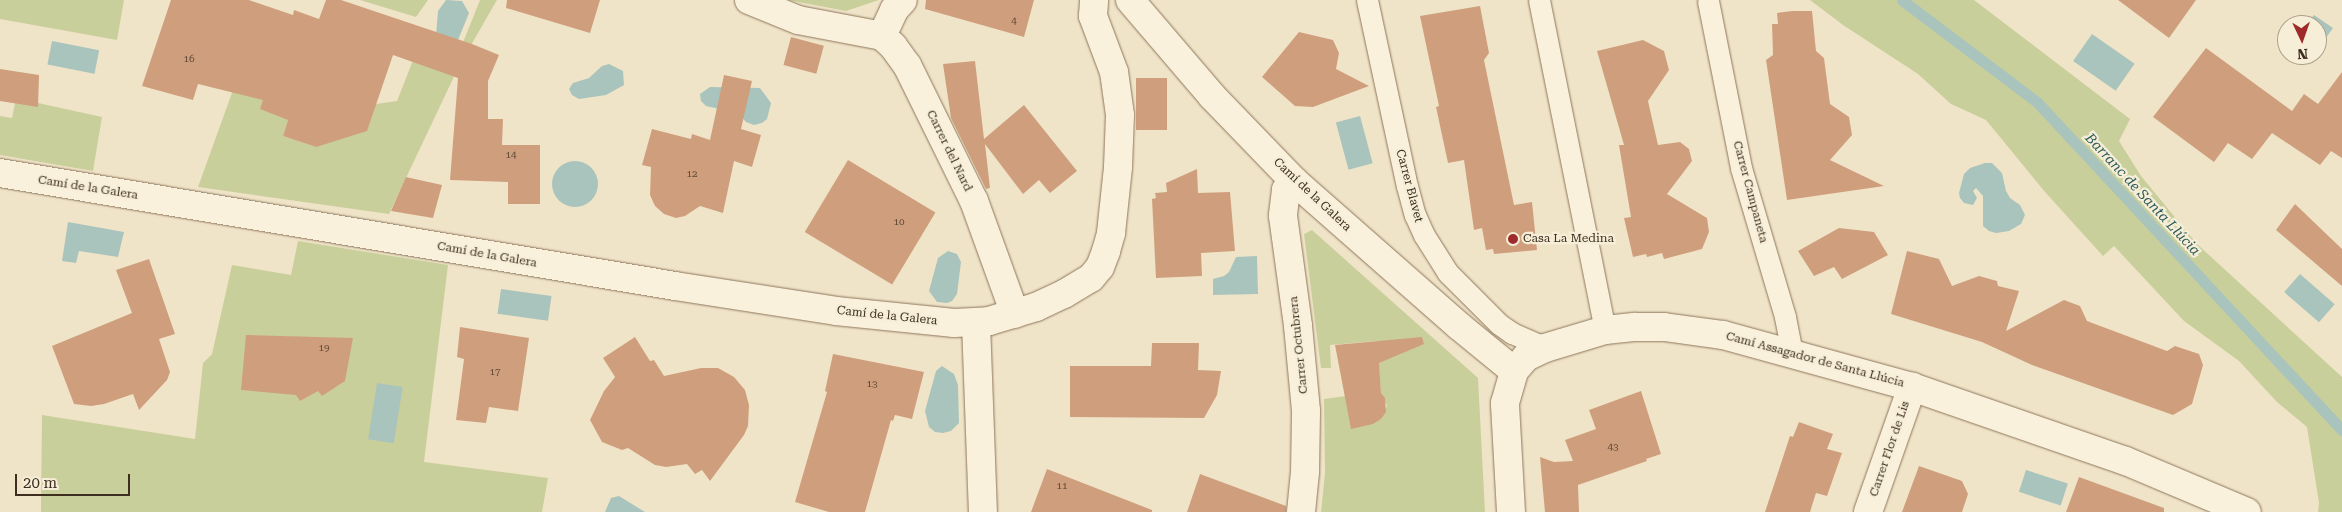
<!DOCTYPE html>
<meta charset="utf-8">
<style>
body{margin:0}
#map{position:relative;width:2342px;height:512px;overflow:hidden;background:#f0e4c8;font-family:"Roboto Serif",serif}
div>[style]{position:absolute}
[style*='--x']{left:calc(var(--x)*1px);top:calc(var(--y)*1px);width:calc(var(--w)*1px);rotate:calc(var(--a)*1deg)}
.green>*{inset:0;background:#c9cf9b}
.water>*{inset:0;background:#a9c4bc;transform-origin:0 0}
.round{border-radius:50%}
.stream>*{height:11px;margin:-5.5px;padding:0 5.5px;transform-origin:5.5px;border-radius:5.5px;background:#a9c4bc}
.building>*{inset:0;background:#cf9f7d;transform-origin:0 0}
.roads{filter:drop-shadow(0 0 1px #8d765c) drop-shadow(0 0 1px #8d765c)}
.service>*{height:21px;margin:-10.5px;padding:0 10.5px;transform-origin:10.5px;border-radius:10.5px;background:#faf1dc}
.minor>*{height:28px;margin:-14px;padding:0 14px;transform-origin:14px;border-radius:14px;background:#faf1dc}
.dots>*{width:14px;height:14px;translate:-50% -50%;box-sizing:border-box;border:2px solid #f7eed8;border-radius:50%}
span{translate:-50% -50%;white-space:nowrap;text-align:center;line-height:1.15;-webkit-text-stroke:4.5px #f7eed8;paint-order:stroke}
.number-label{font-size:10px;color:#624a37}
.number-label span{-webkit-text-stroke-width:0}
.street-label{font-size:12px;color:#3d2e20}
.poi-label{font-size:12px;color:#3d2e20}
.left{translate:0 -50%;text-align:left}
.water-label{font-size:14px;color:#2f5d5a;font-style:italic}
.north{position:absolute;left:2277px;top:15px;width:50px;height:50px;box-sizing:border-box;background:#f7eed8;border:1px solid #ada18e;border-radius:50%;rotate:177deg;font-size:14px;font-weight:700;line-height:20px;text-align:center;color:#3d2e20}
.north::after{content:'';display:block;margin:auto;width:18px;height:22px;background:#9e2a2b;clip-path:polygon(50% 0,100% 100%,50% 72%,0 100%)}
.scale{position:absolute;left:15px;top:474px;width:115px;height:22px;box-sizing:border-box;border:2px solid #3d2e20;border-top:0;padding-left:6px;font-size:15px;line-height:18px;white-space:nowrap;color:#3d2e20;-webkit-text-stroke:4px #f7eed8;paint-order:stroke}
</style>
<div id="map">
<div class="green">
<i style="clip-path:polygon(0 0,124px 0,117px 40px,0 19px)"></i>
<i style="clip-path:polygon(360px 0,428px 0,416px 17px)"></i>
<i style="clip-path:polygon(480px 0,497px 0,459px 66px,389px 214px,198px 187px,255px 29px,288px 120px,283px 136px,316px 147px,376px 104px,397px 101px,419px 45px,458px 55px)"></i>
<i style="clip-path:polygon(788px 0,879px 0,846px 11px)"></i>
<i style="clip-path:polygon(1810px 0,1974px 0,2130px 119px,2119px 141px,2141px 176px,2197px 244px,2342px 377px,2342px 512px,2318px 512px,2319px 503px,2307px 427px,2277px 402px,2239px 361px,2184px 321px,2114px 246px,2103px 256px,2045px 192px,1986px 120px,1951px 104px,1918px 74px,1843px 25px)"></i>
<i style="clip-path:polygon(15px 103px,38px 103px,102px 117px,93px 171px,0 155px,0 116px,12px 118px)"></i>
<i style="clip-path:polygon(1312px 230px,1478px 378px,1485px 512px,1321px 512px,1325px 473px,1324px 399px,1346px 396px,1373px 423px,1381px 419px,1387px 406px,1381px 393px,1377px 341px,1330px 345px,1331px 368px,1321px 368px,1304px 234px)"></i>
<i style="clip-path:polygon(298px 241px,448px 265px,424px 462px,548px 478px,542px 512px,41px 512px,42px 415px,195px 439px,203px 363px,212px 354px,232px 265px,291px 275px)"></i>
</div>
<div class="water">
<i style="clip-path:polygon(446px 0,462px 1px,469px 13px,454px 50px,435px 48px,438px 11px)"></i>
<i style="clip-path:polygon(2314px 15px,2333px 28px,2317px 50px,2317px 25px,2306px 25px)"></i>
<i style="left:2092px;top:34px;width:52px;height:33px;rotate:35deg"></i>
<i style="left:52px;top:41px;width:48px;height:24px;rotate:11deg"></i>
<i style="clip-path:polygon(609px 64px,623px 71px,624px 85px,606px 95px,579px 99px,572px 95px,569px 89px,573px 83px,589px 78px,602px 66px)"></i>
<i style="clip-path:polygon(710px 87px,760px 88px,771px 103px,767px 119px,762px 123px,754px 125px,746px 122px,738px 113px,706px 106px,701px 101px,700px 94px)"></i>
<i style="left:1360px;top:116px;width:49px;height:25px;rotate:75deg"></i>
<i class="round" style="left:552px;top:161px;width:46px;height:46px"></i>
<i style="clip-path:polygon(1985px 163px,1992px 163px,2002px 173px,2006px 191px,2010px 198px,2020px 205px,2025px 215px,2021px 224px,2009px 231px,1996px 233px,1989px 231px,1983px 226px,1983px 196px,1976px 188px,1973px 191px,1977px 198px,1973px 205px,1964px 203px,1960px 198px,1959px 193px,1964px 174px,1970px 168px)"></i>
<i style="clip-path:polygon(68px 222px,124px 232px,118px 257px,79px 251px,76px 263px,62px 261px)"></i>
<i style="clip-path:polygon(948px 251px,957px 254px,961px 262px,957px 294px,952px 301px,947px 303px,937px 302px,929px 291px,938px 258px)"></i>
<i style="clip-path:polygon(1257px 256px,1258px 294px,1213px 295px,1213px 279px,1224px 276px,1229px 272px,1236px 257px)"></i>
<i style="left:2300px;top:274px;width:46px;height:24px;rotate:41deg"></i>
<i style="left:501px;top:289px;width:51px;height:25px;rotate:8deg"></i>
<i style="clip-path:polygon(942px 366px,954px 374px,958px 385px,959px 423px,951px 431px,943px 433px,935px 432px,929px 427px,925px 411px,936px 371px)"></i>
<i style="left:377px;top:383px;width:26px;height:57px;rotate:9deg"></i>
<i style="left:2026px;top:470px;width:44px;height:23px;rotate:18deg"></i>
<i style="clip-path:polygon(619px 496px,645px 512px,605px 512px,611px 498px)"></i>
</div>
<div class="stream">
<i style="--x:1902;--y:0;--w:169;--a:37.1"></i>
<i style="--x:2037;--y:102;--w:448;--a:47.1"></i>
</div>
<div class="building">
<i style="clip-path:polygon(171px 0,249px 0,293px 15px,294px 10px,319px 19px,326px 0,341px 0,472px 44px,499px 55px,488px 81px,488px 119px,503px 119px,502px 145px,540px 145px,540px 204px,508px 204px,508px 182px,450px 180px,458px 78px,393px 55px,367px 131px,316px 147px,283px 136px,288px 120px,260px 109px,263px 100px,198px 84px,193px 100px,142px 86px)"></i>
<i style="clip-path:polygon(507px 0,600px 0,590px 33px,506px 8px)"></i>
<i style="clip-path:polygon(926px 0,1034px 0,1024px 37px,925px 9px)"></i>
<i style="clip-path:polygon(2118px 0,2196px 0,2169px 38px)"></i>
<i style="clip-path:polygon(1480px 6px,1489px 53px,1484px 60px,1514px 205px,1532px 202px,1537px 250px,1494px 254px,1493px 249px,1486px 250px,1482px 228px,1474px 230px,1464px 160px,1448px 163px,1436px 107px,1439px 106px,1420px 16px)"></i>
<i style="clip-path:polygon(1792px 11px,1812px 11px,1816px 51px,1824px 58px,1830px 104px,1849px 117px,1852px 135px,1830px 160px,1884px 186px,1787px 200px,1766px 60px,1773px 55px,1772px 24px,1778px 24px,1777px 13px)"></i>
<i style="clip-path:polygon(1299px 32px,1333px 40px,1339px 53px,1336px 69px,1369px 86px,1313px 107px,1295px 106px,1262px 77px)"></i>
<i style="left:791px;top:37px;width:34px;height:29px;rotate:15deg"></i>
<i style="clip-path:polygon(1643px 40px,1664px 51px,1669px 70px,1648px 101px,1658px 145px,1680px 142px,1689px 149px,1692px 161px,1667px 194px,1707px 218px,1709px 232px,1702px 249px,1664px 259px,1662px 253px,1647px 257px,1646px 254px,1633px 257px,1624px 218px,1631px 217px,1619px 145px,1624px 145px,1597px 51px)"></i>
<i style="clip-path:polygon(2206px 48px,2292px 111px,2304px 94px,2318px 104px,2342px 72px,2342px 158px,2331px 151px,2320px 165px,2272px 133px,2252px 159px,2228px 143px,2214px 162px,2153px 117px)"></i>
<i style="clip-path:polygon(975px 61px,984px 139px,1024px 105px,1077px 171px,1050px 193px,1039px 180px,1023px 194px,985px 144px,990px 188px,986px 189px,951px 118px,943px 64px)"></i>
<i style="clip-path:polygon(0 69px,39px 75px,38px 107px,0 101px)"></i>
<i style="clip-path:polygon(724px 75px,752px 81px,741px 129px,761px 135px,752px 167px,734px 161px,723px 213px,700px 206px,685px 216px,676px 218px,664px 214px,655px 206px,650px 195px,651px 167px,642px 165px,652px 129px,691px 139px,692px 134px,710px 140px)"></i>
<i style="left:1136px;top:78px;width:31px;height:52px"></i>
<i style="left:848px;top:160px;width:102px;height:84px;rotate:31deg"></i>
<i style="clip-path:polygon(1197px 169px,1198px 193px,1230px 192px,1235px 251px,1201px 253px,1202px 276px,1156px 278px,1152px 199px,1156px 198px,1155px 193px,1167px 192px,1166px 183px)"></i>
<i style="clip-path:polygon(406px 177px,442px 185px,433px 218px,391px 211px)"></i>
<i style="clip-path:polygon(2295px 204px,2342px 249px,2342px 286px,2276px 230px)"></i>
<i style="clip-path:polygon(1839px 228px,1874px 232px,1888px 255px,1842px 279px,1834px 267px,1814px 276px,1798px 251px)"></i>
<i style="clip-path:polygon(1907px 251px,1939px 259px,1952px 286px,1979px 276px,1997px 281px,1998px 286px,2019px 291px,2006px 331px,2064px 300px,2080px 306px,2087px 321px,2167px 351px,2175px 346px,2199px 354px,2203px 365px,2192px 404px,2173px 415px,2032px 365px,1982px 342px,1891px 314px)"></i>
<i style="clip-path:polygon(149px 259px,175px 334px,159px 339px,170px 372px,167px 380px,139px 410px,133px 394px,104px 404px,91px 406px,74px 404px,52px 346px,132px 313px,116px 270px)"></i>
<i style="clip-path:polygon(460px 327px,529px 338px,518px 411px,489px 407px,486px 423px,456px 420px,464px 359px,457px 357px)"></i>
<i style="clip-path:polygon(246px 335px,353px 338px,345px 381px,322px 396px,318px 391px,300px 401px,296px 395px,241px 390px)"></i>
<i style="clip-path:polygon(635px 337px,650px 361px,654px 360px,664px 376px,701px 368px,718px 368px,734px 377px,745px 390px,749px 405px,748px 426px,744px 435px,710px 481px,702px 470px,695px 474px,687px 464px,666px 467px,655px 465px,628px 448px,622px 450px,602px 442px,590px 420px,604px 391px,615px 377px,603px 358px)"></i>
<i style="clip-path:polygon(1422px 337px,1424px 344px,1379px 363px,1381px 393px,1385px 398px,1386px 412px,1381px 419px,1373px 424px,1351px 429px,1335px 345px)"></i>
<i style="clip-path:polygon(1152px 343px,1199px 343px,1198px 370px,1221px 371px,1217px 395px,1204px 418px,1070px 417px,1070px 366px,1151px 366px)"></i>
<i style="clip-path:polygon(833px 354px,924px 372px,912px 419px,895px 415px,893px 421px,891px 420px,865px 512px,829px 512px,795px 502px,827px 392px,825px 391px)"></i>
<i style="clip-path:polygon(1641px 391px,1661px 454px,1646px 459px,1647px 461px,1578px 485px,1579px 512px,1545px 512px,1540px 457px,1554px 462px,1573px 461px,1565px 440px,1596px 429px,1589px 410px)"></i>
<i style="clip-path:polygon(1799px 422px,1833px 434px,1827px 449px,1842px 453px,1827px 496px,1816px 493px,1810px 512px,1765px 512px,1790px 436px,1793px 437px)"></i>
<i style="clip-path:polygon(1919px 466px,1962px 481px,1968px 494px,1962px 512px,1902px 512px)"></i>
<i style="clip-path:polygon(1047px 469px,1152px 510px,1152px 512px,1031px 512px)"></i>
<i style="clip-path:polygon(1200px 474px,1286px 506px,1286px 512px,1187px 512px)"></i>
<i style="clip-path:polygon(2079px 477px,2164px 508px,2164px 512px,2066px 512px)"></i>
</div>
<div class="roads">
<div class="service">
<i style="--x:1367;--y:0;--w:190;--a:77.9"></i>
<i style="--x:1407;--y:186;--w:30;--a:75"></i>
<i style="--x:1415;--y:215;--w:22;--a:66"></i>
<i style="--x:1424;--y:235;--w:45;--a:57.7"></i>
<i style="--x:1448;--y:273;--w:72;--a:45"></i>
<i style="--x:1499;--y:324;--w:16;--a:35"></i>
<i style="--x:1512;--y:333;--w:36;--a:24"></i>
<i style="--x:1539;--y:0;--w:337;--a:78.7"></i>
<i style="--x:1708;--y:1;--w:170;--a:78.8"></i>
<i style="--x:1741;--y:168;--w:155;--a:73.5"></i>
<i style="--x:1785;--y:317;--w:37;--a:79"></i>
</div>
<div class="minor">
<i style="--x:749;--y:0;--w:53;--a:22.2"></i>
<i style="--x:798;--y:20;--w:86;--a:10.8"></i>
<i style="--x:882;--y:36;--w:15;--a:42"></i>
<i style="--x:893;--y:46;--w:24;--a:54"></i>
<i style="--x:907;--y:65;--w:152;--a:63.8"></i>
<i style="--x:974;--y:201;--w:120;--a:70.1"></i>
<i style="--x:1130;--y:0;--w:126;--a:49.5"></i>
<i style="--x:1212;--y:96;--w:118;--a:46"></i>
<i style="--x:1294;--y:181;--w:220;--a:41.3"></i>
<i style="--x:1459;--y:326;--w:71;--a:39.3"></i>
<i style="--x:882;--y:36;--w:29;--a:-65"></i>
<i style="--x:894;--y:10;--w:13;--a:-48"></i>
<i style="--x:0;--y:173;--w:684;--a:9.5"></i>
<i style="--x:675;--y:286;--w:163;--a:8.8"></i>
<i style="--x:836;--y:311;--w:119;--a:5.8"></i>
<i style="--x:954;--y:323;--w:35;--a:-3"></i>
<i style="--x:989;--y:321;--w:49;--a:-16.6"></i>
<i style="--x:1036;--y:307;--w:31;--a:-25"></i>
<i style="--x:1064;--y:294;--w:31;--a:-31"></i>
<i style="--x:1091;--y:278;--w:14;--a:-51"></i>
<i style="--x:1100;--y:267;--w:17;--a:-69"></i>
<i style="--x:1106;--y:251;--w:19;--a:-74"></i>
<i style="--x:1111;--y:233;--w:66;--a:-83.9"></i>
<i style="--x:1118;--y:167;--w:52;--a:-87.8"></i>
<i style="--x:1120;--y:115;--w:43;--a:-97.9"></i>
<i style="--x:1114;--y:72;--w:60;--a:-110.6"></i>
<i style="--x:1093;--y:16;--w:16;--a:-86"></i>
<i style="--x:1294;--y:181;--w:12;--a:132"></i>
<i style="--x:1286;--y:190;--w:26;--a:97"></i>
<i style="--x:1283;--y:216;--w:111;--a:82.2"></i>
<i style="--x:1298;--y:326;--w:85;--a:84.6"></i>
<i style="--x:1306;--y:411;--w:61;--a:90.9"></i>
<i style="--x:1305;--y:472;--w:40;--a:95.7"></i>
<i style="--x:976;--y:323;--w:189;--a:87.9"></i>
<i style="--x:1511;--y:512;--w:109;--a:-93.2"></i>
<i style="--x:1505;--y:403;--w:33;--a:-74"></i>
<i style="--x:1514;--y:371;--w:18;--a:-49"></i>
<i style="--x:1526;--y:357;--w:21;--a:-25"></i>
<i style="--x:1545;--y:348;--w:63;--a:-16.7"></i>
<i style="--x:1605;--y:330;--w:31;--a:-6"></i>
<i style="--x:1636;--y:327;--w:28;--a:0"></i>
<i style="--x:1664;--y:327;--w:60;--a:7.7"></i>
<i style="--x:1723;--y:335;--w:196;--a:15.4"></i>
<i style="--x:1912;--y:387;--w:226;--a:19.1"></i>
<i style="--x:2126;--y:461;--w:131;--a:22.9"></i>
<i style="--x:1868;--y:512;--w:133;--a:-70.6"></i>
</div>
</div>
<div class="dots">
<i style="left:1513px;top:239px;background:#9e2a2b"></i>
</div>
<div class="number-label">
<span style="left:1014px;top:21px">4</span>
<span style="left:189px;top:59px">16</span>
<span style="left:511px;top:155px">14</span>
<span style="left:692px;top:174px">12</span>
<span style="left:899px;top:222px">10</span>
<span style="left:324px;top:348px">19</span>
<span style="left:495px;top:372px">17</span>
<span style="left:872px;top:384px">13</span>
<span style="left:1613px;top:447px">43</span>
<span style="left:1062px;top:486px">11</span>
</div>
<div class="street-label">
<span style="left:949px;top:151px;rotate:64deg">Carrer del Nard</span>
<span style="left:1409px;top:186px;rotate:75deg">Carrer Blavet</span>
<span style="left:88px;top:188px;rotate:9deg">Camí de la Galera</span>
<span style="left:1750px;top:192px;rotate:75deg">Carrer Campaneta</span>
<span style="left:1312px;top:195px;rotate:43deg">Camí de la Galera</span>
<span style="left:487px;top:255px;rotate:10deg">Camí de la Galera</span>
<span style="left:887px;top:316px;rotate:6deg">Camí de la Galera</span>
<span style="left:1299px;top:345px;rotate:-96deg">Carrer Octubrera</span>
<span style="left:1815px;top:360px;rotate:15deg">Camí Assagador de Santa Llúcia</span>
<span style="left:1890px;top:449px;rotate:-71deg">Carrer Flor de Lis</span>
</div>
<div class="poi-label">
<span class="left" style="left:1523px;top:239px">Casa La Medina</span>
</div>
<div class="water-label">
<span style="left:2143px;top:194px;rotate:47deg">Barranc de Santa Llúcia</span>
</div>
<div class="north">N</div>
<div class="scale">20 m</div>
</div>
